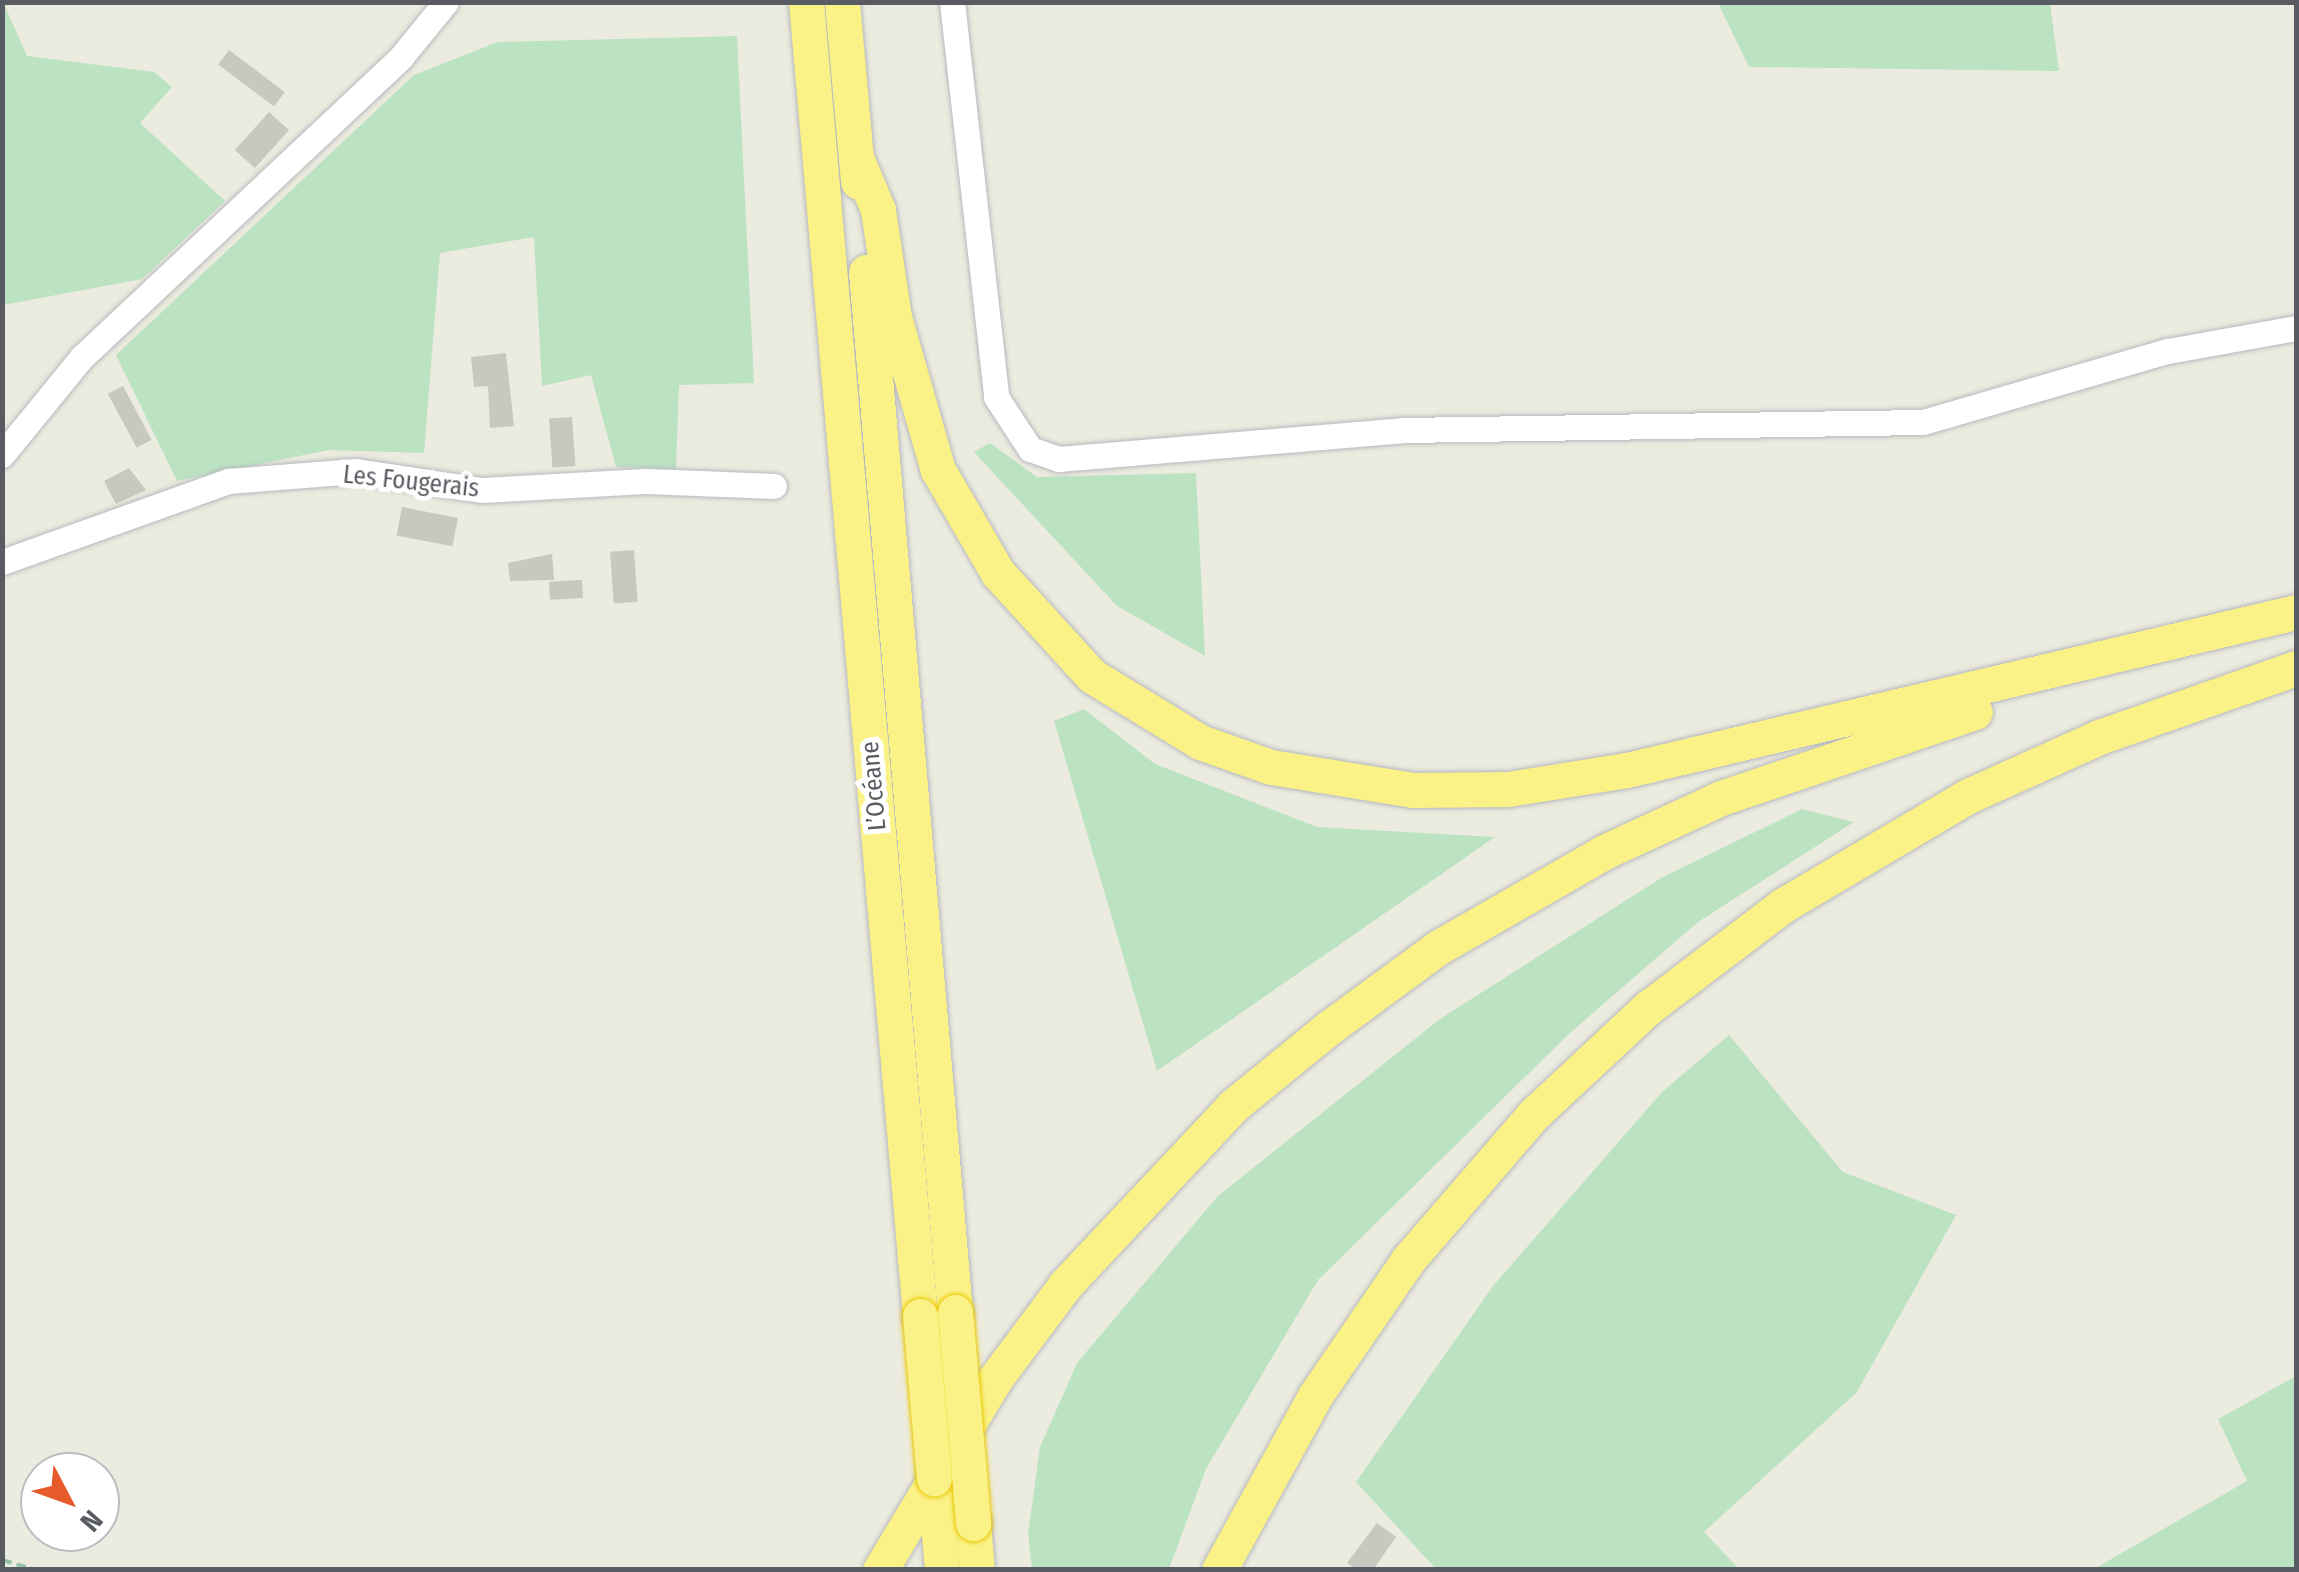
<!DOCTYPE html>
<meta charset="utf-8">
<style>
body{margin:0}
#map{position:relative;width:2299px;height:1572px;overflow:hidden;background:#ecebdf;font-family:"Fira Sans Condensed",sans-serif}
div>[style]{position:absolute}
[style*='--x']{left:calc(var(--x)*1px);top:calc(var(--y)*1px);width:calc(var(--w)*1px);rotate:calc(var(--a)*1deg)}
.green>*{inset:0;background:#bbe3c2}
.building>*{inset:0;background:#c8c8bf;transform-origin:0 0}
.path>*{height:4px;margin-top:-2px;transform-origin:0;background:repeating-linear-gradient(90deg,#95c4aa 0 10px,transparent 0 15px)}
.roads{filter:drop-shadow(0 0 2px #b7b9bf) drop-shadow(0 0 2px #b7b9bf)}
.minor>*{height:25px;margin:-12.5px;padding:0 12.5px;transform-origin:12.5px;border-radius:12.5px;background:#fff}
.highway>*{height:35px;margin:-17.5px;padding:0 17.5px;transform-origin:17.5px;border-radius:17.5px;background:#fbf287}
.bridges{filter:drop-shadow(0 0 2px #e8c803) drop-shadow(0 0 2px #e8c803)}
.highway-bridge>*{height:35px;margin:-17.5px;padding:0 17.5px;transform-origin:17.5px;border-radius:17.5px;background:#fbf287}
span{translate:-50% -50%;white-space:nowrap;text-align:center;line-height:1.15;-webkit-text-stroke:10px #fff;paint-order:stroke}
.street-label{font-size:25px;color:#585b61}
.frame{position:absolute;inset:0;border:5px solid #585b61;pointer-events:none}
.north{position:absolute;left:20px;top:1452px;width:100px;height:100px;box-sizing:border-box;background:#fff;border:2px solid #bcbdc0;border-radius:50%;rotate:131deg;font-size:28px;font-weight:700;line-height:40px;text-align:center;color:#585b61}
.north::after{content:'';display:block;margin:auto;width:35px;height:45px;background:#e65a2b;clip-path:polygon(50% 0,100% 100%,50% 72%,0 100%)}
</style>
<div id="map">
<div class="green">
<i style="clip-path:polygon(3px 2px,27px 56px,154px 72px,172px 87px,140px 123px,225px 201px,142px 279px,3px 305px)"></i>
<i style="clip-path:polygon(1718px 3px,2050px 3px,2059px 71px,1749px 67px)"></i>
<i style="clip-path:polygon(737px 36px,754px 383px,679px 385px,676px 469px,616px 467px,591px 375px,542px 386px,534px 237px,440px 253px,424px 453px,329px 450px,177px 481px,116px 355px,414px 75px,498px 42px)"></i>
<i style="clip-path:polygon(990px 443px,1037px 477px,1196px 473px,1205px 656px,1117px 606px,974px 452px)"></i>
<i style="clip-path:polygon(1084px 709px,1155px 764px,1317px 827px,1495px 837px,1157px 1071px,1054px 721px)"></i>
<i style="clip-path:polygon(1802px 809px,1854px 822px,1698px 922px,1571px 1032px,1318px 1280px,1206px 1469px,1169px 1569px,1032px 1569px,1028px 1534px,1040px 1447px,1077px 1363px,1218px 1196px,1440px 1019px,1661px 878px)"></i>
<i style="clip-path:polygon(1729px 1035px,1843px 1172px,1956px 1215px,1857px 1392px,1704px 1532px,1739px 1569px,1436px 1569px,1356px 1482px,1493px 1286px,1662px 1092px)"></i>
<i style="clip-path:polygon(2296px 1376px,2296px 1569px,2094px 1569px,2247px 1481px,2218px 1419px)"></i>
</div>
<div class="building">
<i style="left:229px;top:50px;width:70px;height:18px;rotate:37deg"></i>
<i style="left:269px;top:112px;width:27px;height:51px;rotate:42deg"></i>
<i style="clip-path:polygon(506px 353px,514px 426px,490px 428px,488px 386px,474px 387px,471px 357px)"></i>
<i style="left:123px;top:386px;width:61px;height:17px;rotate:62deg"></i>
<i style="left:572px;top:417px;width:49px;height:23px;rotate:86deg"></i>
<i style="clip-path:polygon(129px 468px,146px 490px,116px 504px,104px 481px)"></i>
<i style="left:402px;top:507px;width:57px;height:29px;rotate:11deg"></i>
<i style="left:634px;top:550px;width:52px;height:24px;rotate:86deg"></i>
<i style="clip-path:polygon(552px 554px,554px 580px,510px 581px,508px 563px)"></i>
<i style="left:582px;top:580px;width:18px;height:33px;rotate:87deg"></i>
<i style="clip-path:polygon(1377px 1523px,1396px 1537px,1373px 1570px,1357px 1570px,1347px 1563px)"></i>
</div>
<div class="path">
<i style="--x:2;--y:1560;--w:35;--a:16"></i>
</div>
<div class="roads">
<div class="minor">
<i style="--x:952;--y:2;--w:397;--a:83.6"></i>
<i style="--x:996;--y:397;--w:62;--a:56.8"></i>
<i style="--x:1030;--y:449;--w:31;--a:19"></i>
<i style="--x:1059;--y:459;--w:344;--a:-4.8"></i>
<i style="--x:1402;--y:430;--w:521;--a:-0.88"></i>
<i style="--x:1923;--y:422;--w:255;--a:-16.2"></i>
<i style="--x:2168;--y:351;--w:130;--a:-10.2"></i>
<i style="--x:2;--y:455;--w:127;--a:-50.8"></i>
<i style="--x:82;--y:357;--w:438;--a:-43.2"></i>
<i style="--x:401;--y:57;--w:71;--a:-50.7"></i>
<i style="--x:2;--y:562;--w:240;--a:-19.7"></i>
<i style="--x:228;--y:481;--w:128;--a:-4.5"></i>
<i style="--x:356;--y:471;--w:127;--a:8.6"></i>
<i style="--x:482;--y:490;--w:163;--a:-3.2"></i>
<i style="--x:645;--y:481;--w:129;--a:2.2"></i>
</div>
<div class="highway">
<i style="--x:806;--y:2;--w:1319;--a:85.04"></i>
<i style="--x:842;--y:2;--w:180;--a:84.9"></i>
<i style="--x:857;--y:160;--w:54;--a:67.2"></i>
<i style="--x:878;--y:210;--w:108;--a:81.5"></i>
<i style="--x:894;--y:317;--w:159;--a:74"></i>
<i style="--x:938;--y:470;--w:119;--a:59.8"></i>
<i style="--x:998;--y:573;--w:139;--a:47.6"></i>
<i style="--x:1092;--y:676;--w:127;--a:31.4"></i>
<i style="--x:1200;--y:742;--w:75;--a:19.4"></i>
<i style="--x:1271;--y:767;--w:144;--a:9.2"></i>
<i style="--x:1413;--y:790;--w:95;--a:-0.6"></i>
<i style="--x:1508;--y:789;--w:121;--a:-9.1"></i>
<i style="--x:1627;--y:770;--w:687;--a:-13.29"></i>
<i style="--x:866;--y:272;--w:1044;--a:85.11"></i>
<i style="--x:934;--y:1478;--w:92;--a:85"></i>
<i style="--x:973;--y:1523;--w:47;--a:85.1"></i>
<i style="--x:880;--y:1570;--w:223;--a:-58.9"></i>
<i style="--x:995;--y:1379;--w:119;--a:-53.2"></i>
<i style="--x:1066;--y:1284;--w:244;--a:-46.8"></i>
<i style="--x:1233;--y:1106;--w:125;--a:-39.2"></i>
<i style="--x:1330;--y:1027;--w:135;--a:-36.3"></i>
<i style="--x:1439;--y:947;--w:190;--a:-29.9"></i>
<i style="--x:1604;--y:852;--w:129;--a:-24.8"></i>
<i style="--x:1721;--y:798;--w:268;--a:-18.7"></i>
<i style="--x:1219;--y:1570;--w:199;--a:-61.1"></i>
<i style="--x:1315;--y:1396;--w:165;--a:-55.6"></i>
<i style="--x:1408;--y:1260;--w:191;--a:-49.2"></i>
<i style="--x:1533;--y:1115;--w:158;--a:-43"></i>
<i style="--x:1649;--y:1007;--w:167;--a:-37.2"></i>
<i style="--x:1782;--y:906;--w:216;--a:-30.6"></i>
<i style="--x:1968;--y:796;--w:144;--a:-24.2"></i>
<i style="--x:2099;--y:737;--w:209;--a:-19.3"></i>
</div>
</div>
<div class="bridges">
<div class="highway-bridge">
<i style="--x:955;--y:1312;--w:212;--a:85.1"></i>
<i style="--x:920;--y:1316;--w:163;--a:85.1"></i>
</div>
</div>
<div class="street-label">
<span style="left:411px;top:482px;rotate:6deg">Les Fougerais</span>
<span style="left:874px;top:786px;rotate:-95deg">L’Océane</span>
</div>
<div class="frame"></div>
<div class="north">N</div>
</div>
